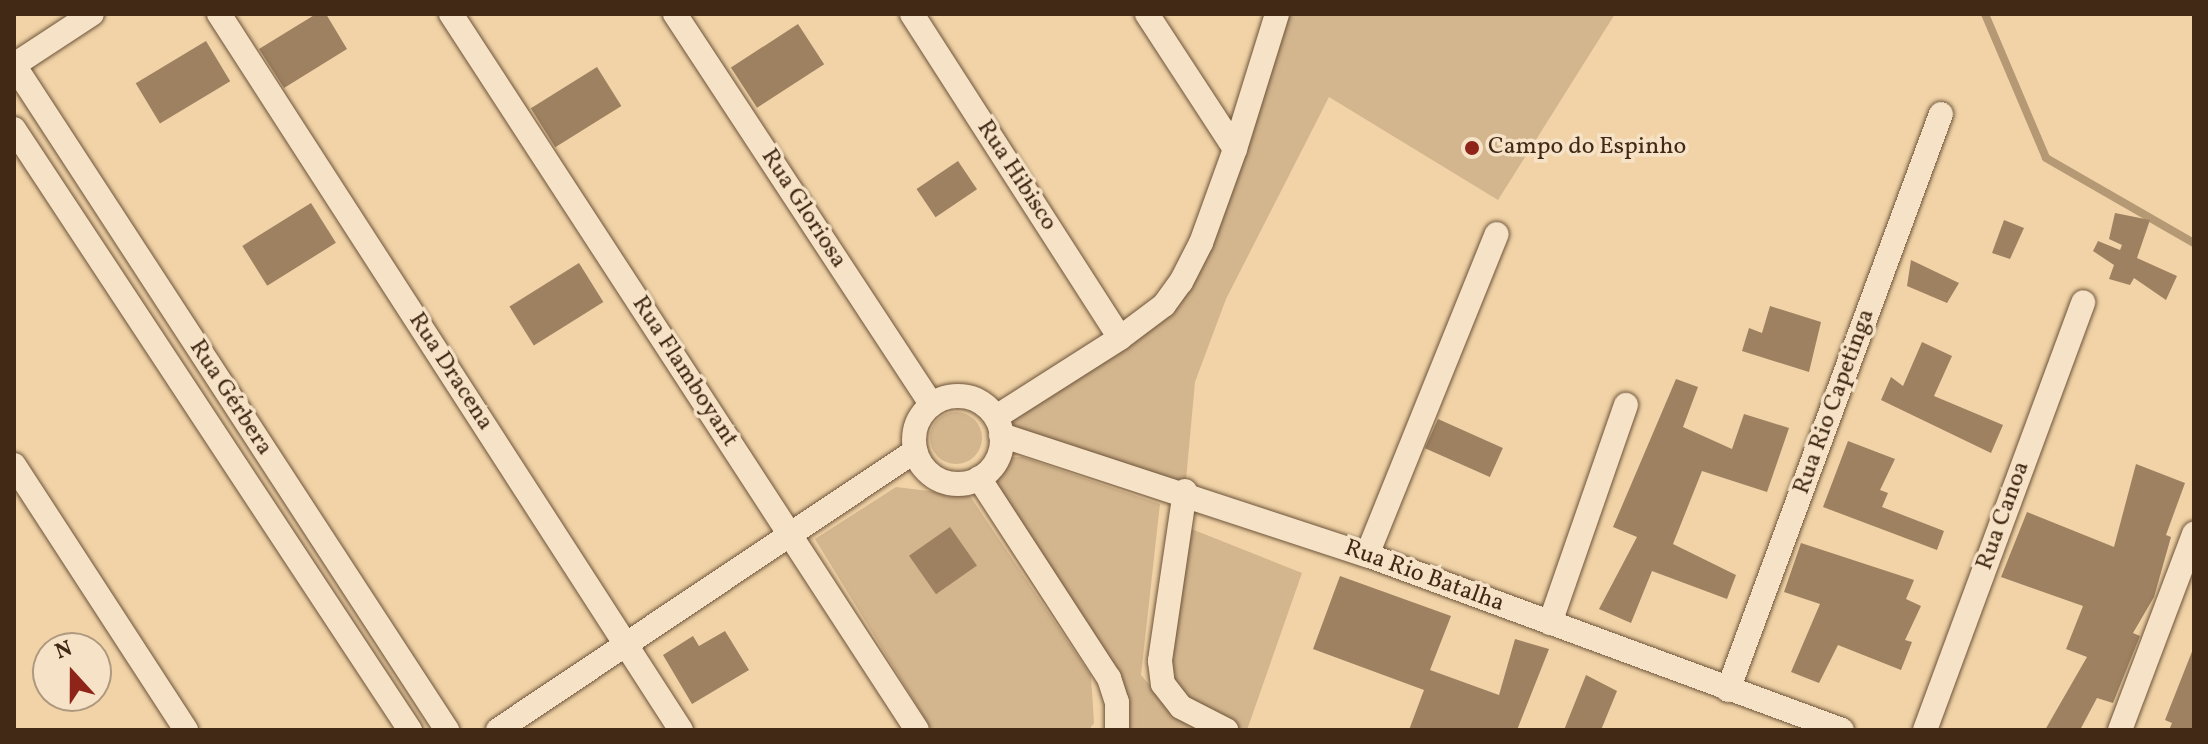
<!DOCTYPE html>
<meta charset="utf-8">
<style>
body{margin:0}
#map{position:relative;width:2208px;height:744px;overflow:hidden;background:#f1d3a7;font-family:Vollkorn,serif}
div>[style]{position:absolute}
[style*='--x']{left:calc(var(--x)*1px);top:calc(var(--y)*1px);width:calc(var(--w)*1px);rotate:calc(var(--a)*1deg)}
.green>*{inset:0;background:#d3b68e}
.round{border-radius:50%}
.stream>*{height:8px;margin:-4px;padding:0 4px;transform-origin:4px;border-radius:4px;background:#b59975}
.building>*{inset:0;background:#9d8161;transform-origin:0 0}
.roads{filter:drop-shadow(0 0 2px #6d543a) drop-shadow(0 0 2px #6d543a)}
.minor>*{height:24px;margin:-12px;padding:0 12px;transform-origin:12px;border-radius:12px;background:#f6e2c6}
.minor>.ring{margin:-12px;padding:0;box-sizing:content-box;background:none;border:24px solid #f6e2c6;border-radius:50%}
.dots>*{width:22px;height:22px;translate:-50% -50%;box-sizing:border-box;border:4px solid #f6e2c6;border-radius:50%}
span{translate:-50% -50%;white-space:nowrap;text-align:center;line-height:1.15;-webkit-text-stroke:7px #f6e2c6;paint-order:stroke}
.poi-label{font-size:24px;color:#412915}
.left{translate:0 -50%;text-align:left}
.street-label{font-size:24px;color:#412915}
.frame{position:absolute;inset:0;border:16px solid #412915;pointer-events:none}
.north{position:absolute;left:32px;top:632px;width:80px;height:80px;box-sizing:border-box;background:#f6e2c6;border:2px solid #ae987f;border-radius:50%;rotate:339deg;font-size:22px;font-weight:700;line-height:32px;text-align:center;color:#412915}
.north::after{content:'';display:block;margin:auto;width:28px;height:36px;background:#8f2418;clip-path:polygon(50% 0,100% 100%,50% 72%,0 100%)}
</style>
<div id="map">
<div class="green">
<i style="clip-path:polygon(1277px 14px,1615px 14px,1498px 200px,1329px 97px,1226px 299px,1195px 382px,1185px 491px,999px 425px,1181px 282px)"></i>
<i class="round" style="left:930px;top:412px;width:52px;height:52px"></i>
<i style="clip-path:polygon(1010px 457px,1022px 457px,1160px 504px,1141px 675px,1168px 706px,1163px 684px,1179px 524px,1302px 573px,1247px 730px,1126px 730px,998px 496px,997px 476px)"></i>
<i style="clip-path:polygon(896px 487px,970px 496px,1091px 676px,1094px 723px,1089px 730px,932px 730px,815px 539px)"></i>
</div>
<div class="stream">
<i style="--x:1985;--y:14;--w:156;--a:67"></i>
<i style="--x:2046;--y:158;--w:171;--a:29.9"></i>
</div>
<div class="building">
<i style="clip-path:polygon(316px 14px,326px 14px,347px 49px,284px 88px,259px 49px)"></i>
<i style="left:798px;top:24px;width:48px;height:80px;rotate:57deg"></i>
<i style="left:206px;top:41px;width:47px;height:82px;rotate:59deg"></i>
<i style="left:597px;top:67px;width:46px;height:78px;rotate:58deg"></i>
<i style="left:958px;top:161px;width:34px;height:50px;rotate:56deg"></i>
<i style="left:311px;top:203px;width:47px;height:81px;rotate:58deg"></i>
<i style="clip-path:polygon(2115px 213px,2150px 220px,2137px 258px,2177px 276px,2166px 300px,2134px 278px,2130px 285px,2109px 279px,2114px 265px,2093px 251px,2098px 241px,2120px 250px,2122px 245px,2109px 239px)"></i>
<i style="clip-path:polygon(2004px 220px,2024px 228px,2010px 259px,1992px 253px)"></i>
<i style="clip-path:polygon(1911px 260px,1959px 283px,1947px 303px,1907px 286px)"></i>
<i style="left:579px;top:263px;width:46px;height:82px;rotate:58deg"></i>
<i style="clip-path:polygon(1770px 306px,1821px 322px,1809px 372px,1742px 351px,1749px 328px,1762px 333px)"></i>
<i style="clip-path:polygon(1922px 342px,1952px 356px,1934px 396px,2003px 425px,1991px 453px,1881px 400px,1891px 377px,1903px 386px)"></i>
<i style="clip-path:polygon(1676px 379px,1698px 387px,1683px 427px,1732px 449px,1744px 414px,1789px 428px,1767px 492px,1702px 471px,1673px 544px,1736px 575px,1727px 599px,1652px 571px,1631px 623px,1599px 609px,1637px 537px,1613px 527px)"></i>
<i style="left:1438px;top:419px;width:71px;height:32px;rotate:24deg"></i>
<i style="clip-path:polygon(1848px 441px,1895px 459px,1880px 490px,1888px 493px,1882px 507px,1944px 531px,1937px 550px,1823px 507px)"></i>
<i style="clip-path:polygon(2136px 464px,2185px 483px,2166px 535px,2171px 537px,2154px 597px,2133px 633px,2140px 636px,2113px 703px,2097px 698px,2080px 730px,2045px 730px,2087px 657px,2066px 649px,2083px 606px,2001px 577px,2027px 512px,2114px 547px)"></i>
<i style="left:950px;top:527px;width:47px;height:50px;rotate:55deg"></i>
<i style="clip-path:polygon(1801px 543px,1914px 580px,1906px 599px,1921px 606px,1905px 640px,1912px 642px,1901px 670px,1838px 645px,1819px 683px,1791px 672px,1820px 604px,1784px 592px)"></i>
<i style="clip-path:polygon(1340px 576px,1451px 616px,1430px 670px,1499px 695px,1515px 639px,1549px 649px,1517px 730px,1409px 730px,1424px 690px,1313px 649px)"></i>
<i style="clip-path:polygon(725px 631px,749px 670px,692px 704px,663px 655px,693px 636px,699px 646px)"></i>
<i style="clip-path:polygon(2193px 649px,2194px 730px,2169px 730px,2172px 723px,2165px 720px)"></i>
<i style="clip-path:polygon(1586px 675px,1617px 691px,1601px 730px,1564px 730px)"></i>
</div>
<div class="roads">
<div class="minor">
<i style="--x:219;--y:14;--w:852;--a:57.17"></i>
<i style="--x:451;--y:14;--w:854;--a:56.94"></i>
<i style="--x:675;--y:14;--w:467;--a:56.7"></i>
<i style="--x:912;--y:14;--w:385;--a:57.3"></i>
<i style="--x:1147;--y:14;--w:161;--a:56.9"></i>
<i style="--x:14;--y:65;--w:794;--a:56.93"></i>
<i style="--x:14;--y:65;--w:93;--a:-33.2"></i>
<i style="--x:14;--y:129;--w:720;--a:56.62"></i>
<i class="ring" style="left:914px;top:396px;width:64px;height:64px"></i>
<i style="--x:996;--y:417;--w:147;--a:-32.5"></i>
<i style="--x:1120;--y:338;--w:55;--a:-36.9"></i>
<i style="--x:1164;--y:305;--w:29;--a:-54"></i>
<i style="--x:1181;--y:282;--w:44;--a:-62.9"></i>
<i style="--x:1201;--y:243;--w:100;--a:-70.1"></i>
<i style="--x:1235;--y:149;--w:141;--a:-72.7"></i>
<i style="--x:1001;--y:435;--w:385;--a:18.2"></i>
<i style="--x:1367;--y:555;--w:506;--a:20.22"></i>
<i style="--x:14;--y:465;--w:316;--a:57"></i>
<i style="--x:979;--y:478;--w:239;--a:57"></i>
<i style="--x:1109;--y:678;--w:25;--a:72"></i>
<i style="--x:1117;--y:702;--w:28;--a:90"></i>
<i style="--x:1185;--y:491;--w:172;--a:98.4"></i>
<i style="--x:1160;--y:661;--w:23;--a:83"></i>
<i style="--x:1163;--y:684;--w:29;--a:52"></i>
<i style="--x:1181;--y:707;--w:51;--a:27.1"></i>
<i style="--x:1367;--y:555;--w:346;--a:-68"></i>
<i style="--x:1550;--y:623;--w:231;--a:-70.8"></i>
<i style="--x:1728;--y:690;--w:614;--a:-69.71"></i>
<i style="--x:498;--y:730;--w:502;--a:-33.79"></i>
<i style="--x:1925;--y:730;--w:456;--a:-69.7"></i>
<i style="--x:2120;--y:730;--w:210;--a:-69.3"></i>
</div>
</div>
<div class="dots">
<i style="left:1472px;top:148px;background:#8f2418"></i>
</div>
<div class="poi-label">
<span class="left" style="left:1488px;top:148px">Campo do Espinho</span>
</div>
<div class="street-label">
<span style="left:1016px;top:176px;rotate:57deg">Rua Hibisco</span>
<span style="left:803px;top:209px;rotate:57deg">Rua Gloriosa</span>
<span style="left:450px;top:372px;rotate:57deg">Rua Dracena</span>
<span style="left:684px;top:372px;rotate:57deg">Rua Flamboyant</span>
<span style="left:230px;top:398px;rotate:57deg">Rua Gérbera</span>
<span style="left:1835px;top:402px;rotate:-70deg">Rua Rio Capetinga</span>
<span style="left:2004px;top:516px;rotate:-70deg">Rua Canoa</span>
<span style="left:1424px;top:577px;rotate:20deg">Rua Rio Batalha</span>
</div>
<div class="frame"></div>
<div class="north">N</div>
</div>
